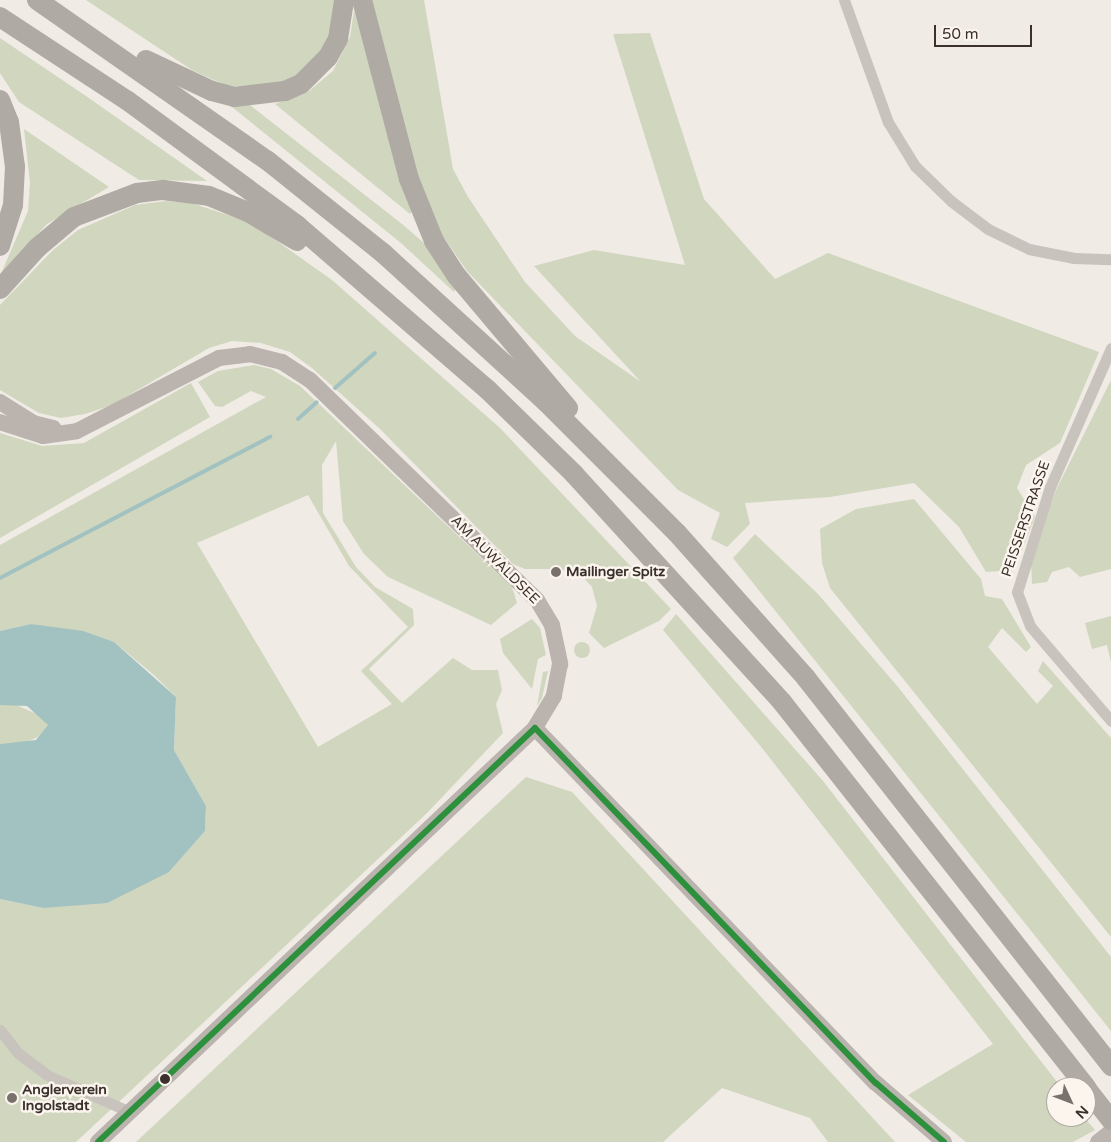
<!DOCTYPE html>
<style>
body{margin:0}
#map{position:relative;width:1111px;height:1142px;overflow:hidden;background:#f0ebe5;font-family:"Varela Round",sans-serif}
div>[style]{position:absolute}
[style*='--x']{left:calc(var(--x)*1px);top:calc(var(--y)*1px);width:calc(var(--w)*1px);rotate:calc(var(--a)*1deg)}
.green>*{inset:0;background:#d1d6bf}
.round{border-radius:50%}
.water>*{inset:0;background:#a1c2c1}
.stream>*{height:4px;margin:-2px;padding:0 2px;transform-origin:2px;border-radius:2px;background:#a1c2c1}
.street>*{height:11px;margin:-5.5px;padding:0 5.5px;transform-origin:5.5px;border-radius:5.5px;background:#c9c3be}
.secondary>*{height:16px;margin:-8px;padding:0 8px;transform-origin:8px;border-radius:8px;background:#bab3ae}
.highway>*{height:20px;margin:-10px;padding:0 10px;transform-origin:10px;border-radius:10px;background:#afaaa4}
.bus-1>*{height:6px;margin:-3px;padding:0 3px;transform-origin:3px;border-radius:3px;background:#2c903c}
.dots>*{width:14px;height:14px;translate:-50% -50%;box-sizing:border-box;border:2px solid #fbf5ee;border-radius:50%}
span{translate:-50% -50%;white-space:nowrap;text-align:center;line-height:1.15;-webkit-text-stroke:5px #fbf5ee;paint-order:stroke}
.street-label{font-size:14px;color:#3b302b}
.poi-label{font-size:14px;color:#3b302b;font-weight:700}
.left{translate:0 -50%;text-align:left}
.north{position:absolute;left:1046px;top:1077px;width:50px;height:50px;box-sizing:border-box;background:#fbf5ee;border:1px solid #aea6a0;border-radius:50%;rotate:133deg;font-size:14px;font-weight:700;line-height:20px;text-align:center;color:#3b302b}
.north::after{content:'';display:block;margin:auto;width:18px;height:22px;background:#7a716c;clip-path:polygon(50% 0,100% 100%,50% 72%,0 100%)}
.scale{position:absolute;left:934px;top:25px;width:98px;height:22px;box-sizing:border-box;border:2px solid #3b302b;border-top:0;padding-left:6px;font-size:15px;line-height:18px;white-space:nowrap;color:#3b302b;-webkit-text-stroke:4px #fbf5ee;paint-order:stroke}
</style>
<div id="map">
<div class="green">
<i style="clip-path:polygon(86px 0,336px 0,335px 20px,323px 51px,307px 69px,285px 83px,257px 89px,225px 85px,192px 70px)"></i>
<i style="clip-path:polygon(370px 0,424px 0,453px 169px,468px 197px,525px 282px,575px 336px,641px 382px,534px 266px,594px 250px,685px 265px,613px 34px,650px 33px,704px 199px,775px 279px,828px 253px,1099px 352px,1060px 443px,1026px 465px,1017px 488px,1035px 517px,1014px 570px,986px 572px,959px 527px,914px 483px,830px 497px,745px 503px,750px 524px,727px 547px,711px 539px,720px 513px,678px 490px,467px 271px,438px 229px,404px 139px)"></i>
<i style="clip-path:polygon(354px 10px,413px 210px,410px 214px,275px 104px,309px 91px,333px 71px,350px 37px)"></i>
<i style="clip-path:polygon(0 38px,86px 96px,207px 181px,139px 180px,19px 102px,0 73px)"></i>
<i style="clip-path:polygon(227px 103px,250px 105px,402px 224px,432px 250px,456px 288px,454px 292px,401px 243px)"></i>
<i style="clip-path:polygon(24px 129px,109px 187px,47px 224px,0 276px,28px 211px,30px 183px)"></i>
<i style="clip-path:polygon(166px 201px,191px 203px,250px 222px,332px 280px,500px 428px,671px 609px,659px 621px,604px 648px,589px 633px,597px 606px,592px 587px,583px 577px,560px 569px,525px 569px,513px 564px,379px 428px,312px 368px,290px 352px,261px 343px,232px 341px,209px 348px,112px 405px,85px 414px,61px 418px,39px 413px,0 390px,0 305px,53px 250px,78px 230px,135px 205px)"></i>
<i style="clip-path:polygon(evenodd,254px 365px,271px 369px,300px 386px,512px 587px,517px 603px,491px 625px,388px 577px,364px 554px,343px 521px,336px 441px,322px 465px,323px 513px,356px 567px,375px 587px,413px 609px,414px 625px,369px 669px,402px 703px,453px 658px,472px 670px,498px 670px,502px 690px,496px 704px,503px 733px,427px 813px,76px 1142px,0 1142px,0 899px,43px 908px,169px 872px,205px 831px,206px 806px,174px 750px,176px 697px,154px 675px,114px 642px,31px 624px,0 631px,0 545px,266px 397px,251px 391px,222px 407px,215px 406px,198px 382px,218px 371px,254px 365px,308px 495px,349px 566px,408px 627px,361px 671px,392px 704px,318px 747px,197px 543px,308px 495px)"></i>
<i style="clip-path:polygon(1111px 380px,1111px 569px,1080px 577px,1069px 567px,1052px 572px,1047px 582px,1032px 584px,1031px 560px,1056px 490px)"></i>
<i style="clip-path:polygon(191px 383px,210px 417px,0 538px,0 433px,42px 446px,84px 443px)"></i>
<i style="clip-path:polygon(914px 499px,981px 579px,985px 596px,1002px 599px,1031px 647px,1026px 652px,1002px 628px,988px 647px,1037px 704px,1053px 686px,1038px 671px,1043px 661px,1111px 738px,1111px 937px,830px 588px,822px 563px,820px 529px,856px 509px)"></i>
<i style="clip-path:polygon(755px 534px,818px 594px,898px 687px,1111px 957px,1111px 1031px,733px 558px)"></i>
<i style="clip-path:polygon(676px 614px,823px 781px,1061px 1087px,1056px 1087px,1056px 1117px,1084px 1117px,1095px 1130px,1073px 1142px,966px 1142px,908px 1095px,993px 1044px,762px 748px,663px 630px)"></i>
<i style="clip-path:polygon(1111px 616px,1111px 662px,1107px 645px,1092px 649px,1085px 623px)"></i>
<i style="clip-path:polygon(532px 619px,540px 628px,546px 655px,538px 659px,532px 689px,503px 653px,500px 639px)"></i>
<i class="round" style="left:574px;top:642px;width:16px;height:16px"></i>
<i style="clip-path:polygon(548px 671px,542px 698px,537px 706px,543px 672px)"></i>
<i style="clip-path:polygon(12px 703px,41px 716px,48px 725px,44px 734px,25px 743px,0 744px,0 705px)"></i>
<i style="clip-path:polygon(526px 777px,572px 792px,895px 1142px,828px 1142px,810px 1118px,722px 1088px,663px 1142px,136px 1142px)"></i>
</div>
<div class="water">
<i style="clip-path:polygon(31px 624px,83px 631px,114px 642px,176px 697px,174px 750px,206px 806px,205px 831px,169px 872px,107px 903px,43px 908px,0 899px,0 744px,36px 740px,48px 725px,27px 706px,0 705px,0 631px)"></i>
</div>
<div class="stream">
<i style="--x:335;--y:388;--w:53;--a:-41.2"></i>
<i style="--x:298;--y:419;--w:25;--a:-42"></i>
<i style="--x:0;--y:578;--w:305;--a:-27.6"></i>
</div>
<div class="street">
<i style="--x:844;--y:0;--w:130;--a:70.2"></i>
<i style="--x:888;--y:122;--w:52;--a:58.5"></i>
<i style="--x:915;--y:166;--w:50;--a:44.2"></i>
<i style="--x:951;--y:201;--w:46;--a:37.1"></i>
<i style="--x:988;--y:229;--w:46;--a:26"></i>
<i style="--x:1029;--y:249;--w:46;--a:11.3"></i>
<i style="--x:1074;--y:258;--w:37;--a:2"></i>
<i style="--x:1111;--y:348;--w:152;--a:113.7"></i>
<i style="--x:1050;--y:487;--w:110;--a:107.4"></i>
<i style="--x:1017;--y:592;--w:36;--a:69"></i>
<i style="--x:1030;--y:626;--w:125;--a:49.5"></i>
<i style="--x:0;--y:1030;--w:29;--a:52"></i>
<i style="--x:18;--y:1053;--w:36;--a:37"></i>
<i style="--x:47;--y:1075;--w:91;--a:24"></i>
</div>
<div class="secondary">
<i style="--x:0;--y:402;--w:39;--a:32"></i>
<i style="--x:33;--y:423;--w:21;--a:14"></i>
<i style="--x:0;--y:422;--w:45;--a:18"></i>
<i style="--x:43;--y:436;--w:34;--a:-8"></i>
<i style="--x:77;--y:431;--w:160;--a:-27.2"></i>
<i style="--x:219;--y:358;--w:31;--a:-7"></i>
<i style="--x:250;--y:354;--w:33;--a:14"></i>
<i style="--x:282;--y:362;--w:33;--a:33"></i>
<i style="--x:310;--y:380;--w:316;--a:44.1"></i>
<i style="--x:537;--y:600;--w:29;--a:59"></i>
<i style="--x:552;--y:625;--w:40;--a:78"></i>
<i style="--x:560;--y:664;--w:33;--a:101"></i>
<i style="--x:554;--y:696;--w:37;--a:121"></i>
<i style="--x:535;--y:728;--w:602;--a:136.55"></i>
<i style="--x:535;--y:728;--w:492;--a:46.2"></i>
<i style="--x:876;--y:1083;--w:90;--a:40.9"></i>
<i style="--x:1098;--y:1142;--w:16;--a:-38"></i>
</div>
<div class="highway">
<i style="--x:37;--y:0;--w:282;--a:34.9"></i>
<i style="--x:268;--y:161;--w:147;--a:38.7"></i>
<i style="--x:383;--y:253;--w:221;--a:42.4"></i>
<i style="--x:546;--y:402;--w:185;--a:45"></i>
<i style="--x:677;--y:533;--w:194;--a:48.3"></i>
<i style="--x:806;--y:678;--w:494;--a:51.8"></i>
<i style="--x:362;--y:0;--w:185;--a:75.3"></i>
<i style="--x:409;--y:179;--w:67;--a:68"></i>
<i style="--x:434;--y:241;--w:40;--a:57.1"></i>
<i style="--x:456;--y:275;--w:174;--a:49.9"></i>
<i style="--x:0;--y:17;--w:153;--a:33.3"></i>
<i style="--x:128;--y:101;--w:211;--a:36.3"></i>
<i style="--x:298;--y:226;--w:250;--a:40.8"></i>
<i style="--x:487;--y:389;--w:122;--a:44.3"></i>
<i style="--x:574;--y:474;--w:309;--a:47.6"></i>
<i style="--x:782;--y:702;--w:491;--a:51.7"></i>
<i style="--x:146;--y:60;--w:73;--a:25.2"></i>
<i style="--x:212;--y:91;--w:23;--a:15"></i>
<i style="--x:234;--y:97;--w:51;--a:-6.7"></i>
<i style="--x:285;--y:91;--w:17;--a:-24"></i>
<i style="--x:301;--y:84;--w:38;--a:-45"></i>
<i style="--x:328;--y:57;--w:21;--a:-61"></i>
<i style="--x:338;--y:39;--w:39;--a:-81"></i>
<i style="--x:0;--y:100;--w:24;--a:68"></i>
<i style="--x:9;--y:122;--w:45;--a:82.4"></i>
<i style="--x:15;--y:167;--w:38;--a:93"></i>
<i style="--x:13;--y:205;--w:43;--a:107.6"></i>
<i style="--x:0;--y:289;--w:55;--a:-47.9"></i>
<i style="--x:37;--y:248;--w:48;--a:-40"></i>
<i style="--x:74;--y:217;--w:67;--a:-20.9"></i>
<i style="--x:137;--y:193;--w:26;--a:-7"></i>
<i style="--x:163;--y:190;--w:46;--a:7.4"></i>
<i style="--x:209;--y:196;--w:42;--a:22.3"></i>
<i style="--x:248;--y:212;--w:57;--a:30.6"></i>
<i style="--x:1086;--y:1088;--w:41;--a:52"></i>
</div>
<div class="bus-1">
<i style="--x:535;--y:728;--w:492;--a:46.2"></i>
<i style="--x:876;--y:1083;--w:90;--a:40.9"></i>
<i style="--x:98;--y:1142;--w:602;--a:-43.45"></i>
</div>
<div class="dots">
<i style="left:556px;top:572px;background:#7a716c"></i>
<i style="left:165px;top:1079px;background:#3b302b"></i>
<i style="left:12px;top:1098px;background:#7a716c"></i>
</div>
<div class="street-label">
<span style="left:1026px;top:519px;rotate:-71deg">PEISSERSTRASSE</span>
<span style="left:495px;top:560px;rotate:45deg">AM AUWALDSEE</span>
</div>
<div class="poi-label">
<span class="left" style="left:566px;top:572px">Mailinger Spitz</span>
<span class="left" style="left:22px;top:1098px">Anglerverein<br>Ingolstadt</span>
</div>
<div class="north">N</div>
<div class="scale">50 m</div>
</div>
